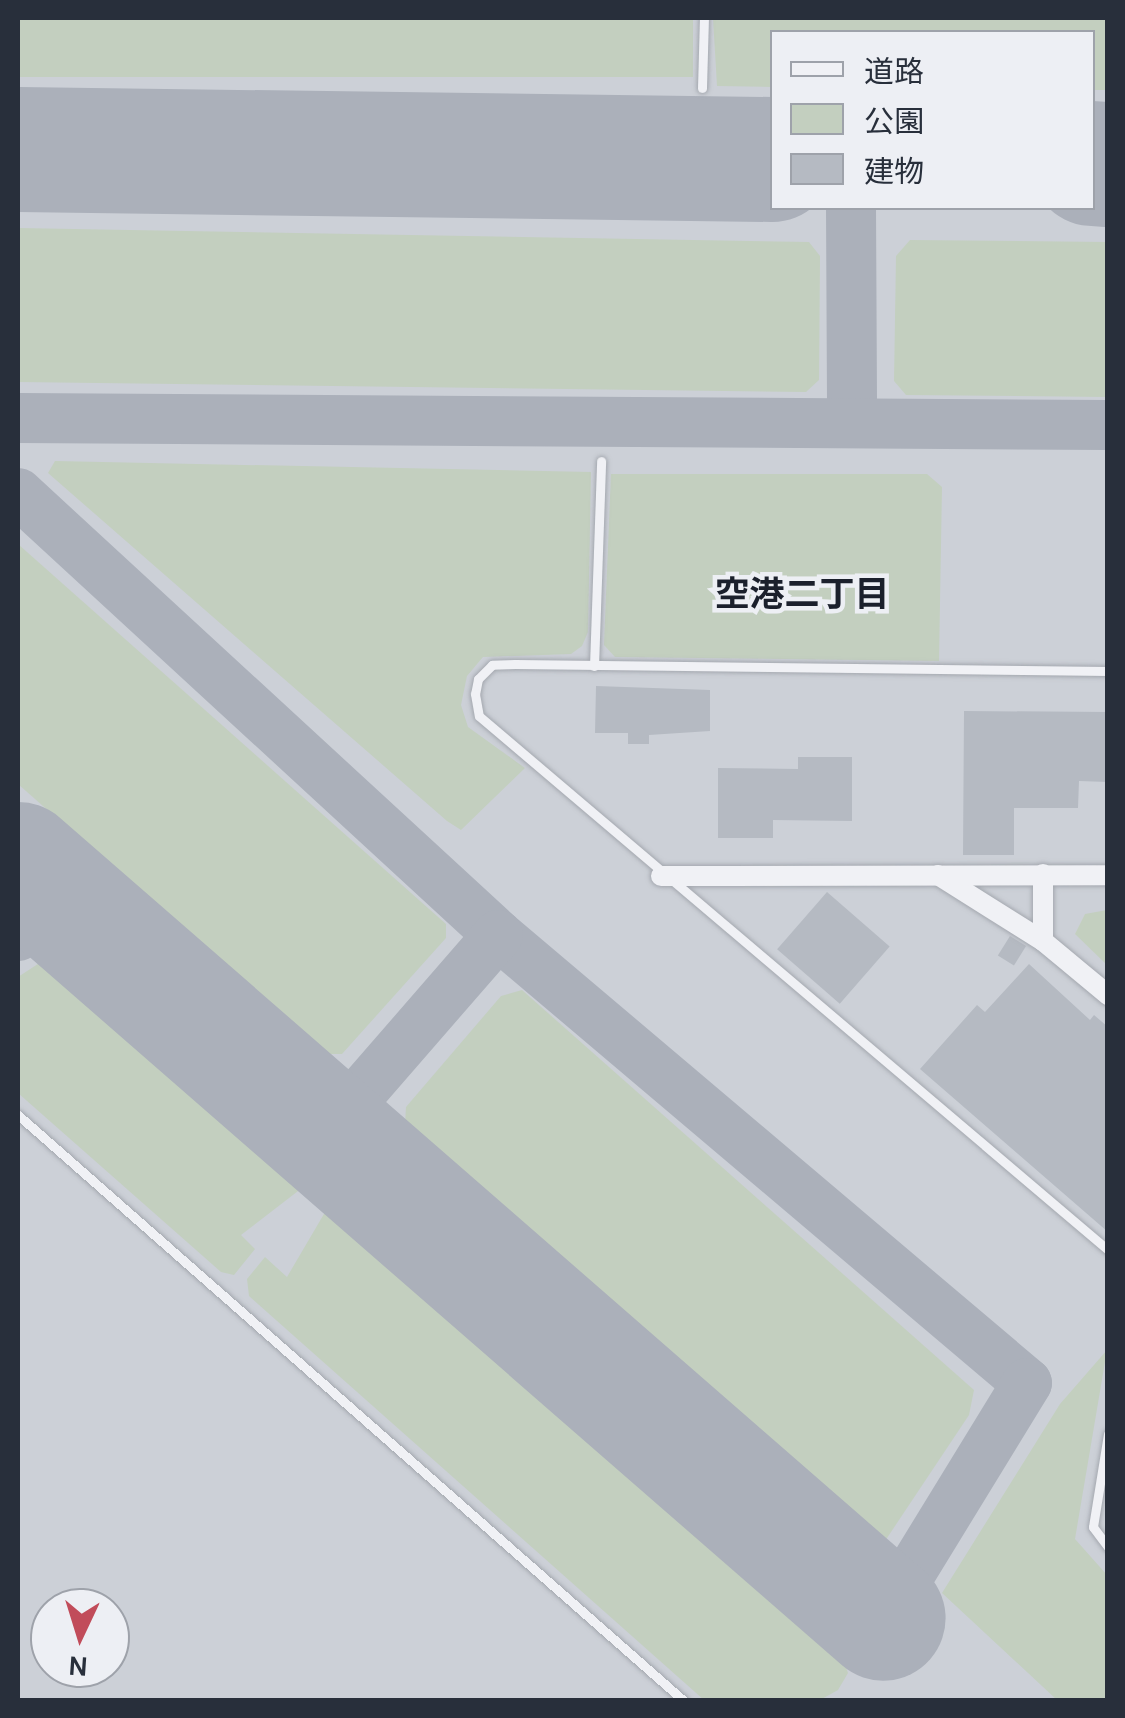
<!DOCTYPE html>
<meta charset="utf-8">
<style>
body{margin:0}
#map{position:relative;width:1125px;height:1718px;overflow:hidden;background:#dee1e6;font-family:Karla,"Noto Sans JP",sans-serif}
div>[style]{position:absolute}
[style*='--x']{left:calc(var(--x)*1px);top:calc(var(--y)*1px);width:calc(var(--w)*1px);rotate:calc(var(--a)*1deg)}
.built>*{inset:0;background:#ccd0d7}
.green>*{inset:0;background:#c3cfbf;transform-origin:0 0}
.taxiway>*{height:50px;margin:-25px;padding:0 25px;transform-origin:25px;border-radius:25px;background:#abb0ba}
.runway>*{height:125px;margin:-62.5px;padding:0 62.5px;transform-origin:62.5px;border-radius:62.5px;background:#abb0ba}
.building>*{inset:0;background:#b5bac2;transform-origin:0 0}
.roads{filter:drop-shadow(0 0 2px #a4a8af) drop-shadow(0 0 2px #a4a8af)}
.service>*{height:9px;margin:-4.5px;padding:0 4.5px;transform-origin:4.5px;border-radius:4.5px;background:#f0f1f5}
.tertiary>*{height:20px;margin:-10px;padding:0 10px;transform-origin:10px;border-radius:10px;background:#f0f1f5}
span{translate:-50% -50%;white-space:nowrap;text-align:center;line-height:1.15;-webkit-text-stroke:9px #edeff4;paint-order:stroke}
.neighbourhood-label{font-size:35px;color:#1b202c;font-weight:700}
.frame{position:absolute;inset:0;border:20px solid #282f3b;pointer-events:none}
.legend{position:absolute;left:770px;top:30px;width:325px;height:180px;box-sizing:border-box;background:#edeff4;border:2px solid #9ea2aa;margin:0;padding:12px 18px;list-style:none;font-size:30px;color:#282f3b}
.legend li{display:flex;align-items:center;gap:20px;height:50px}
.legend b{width:50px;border:2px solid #9ea2aa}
.north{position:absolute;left:30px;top:1588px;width:100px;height:100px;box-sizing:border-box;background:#edeff4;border:2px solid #9ea2aa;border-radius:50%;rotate:184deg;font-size:28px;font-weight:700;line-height:40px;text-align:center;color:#282f3b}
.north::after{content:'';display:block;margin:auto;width:35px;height:45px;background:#c14c5a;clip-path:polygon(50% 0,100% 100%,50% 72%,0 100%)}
</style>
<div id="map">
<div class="built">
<i style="clip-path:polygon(evenodd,18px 18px,1107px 18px,1107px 1700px,18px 1700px,18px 18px,772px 32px,1092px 32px,1092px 208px,772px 208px,772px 32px,18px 18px,50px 1608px,110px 1608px,110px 1668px,50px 1668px,50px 1608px)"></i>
</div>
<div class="green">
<i style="left:18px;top:18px;width:675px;height:59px"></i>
<i style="clip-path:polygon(713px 18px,1107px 18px,1107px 90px,1093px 90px,1092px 32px,772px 32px,772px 87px,717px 86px)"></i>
<i style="clip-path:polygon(18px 228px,809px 242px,820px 256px,819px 380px,806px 392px,18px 382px)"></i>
<i style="clip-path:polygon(910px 240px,1107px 242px,1107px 397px,906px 395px,894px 381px,896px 256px)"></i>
<i style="clip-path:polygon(55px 461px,591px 472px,588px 632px,582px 646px,571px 654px,483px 657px,467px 676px,461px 705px,468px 727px,525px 768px,461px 830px,447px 821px,48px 473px)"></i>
<i style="clip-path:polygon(611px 474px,927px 474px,942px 487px,939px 661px,615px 657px,604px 645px)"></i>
<i style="clip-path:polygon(18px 544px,446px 924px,446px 938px,342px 1054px,324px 1054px,18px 784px)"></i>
<i style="clip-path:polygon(1107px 910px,1108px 910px,1107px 965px,1075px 934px,1085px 914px)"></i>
<i style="clip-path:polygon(44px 960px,302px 1188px,241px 1235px,255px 1249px,234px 1275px,221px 1272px,18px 1093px,18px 977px)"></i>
<i style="clip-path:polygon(522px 990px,974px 1390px,969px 1415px,885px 1541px,405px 1124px,406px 1107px,501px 996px)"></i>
<i style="clip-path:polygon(331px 1202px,843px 1659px,848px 1673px,838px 1690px,820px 1700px,704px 1700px,249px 1296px,247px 1279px,265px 1257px,287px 1277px)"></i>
<i style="clip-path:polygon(1107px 1350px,1075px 1539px,1107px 1575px,1107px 1700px,1057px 1700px,942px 1593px,1060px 1404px)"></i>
</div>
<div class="taxiway">
<i style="--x:851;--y:208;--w:212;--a:89.7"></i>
<i style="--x:18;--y:418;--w:1090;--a:0.37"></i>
<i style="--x:18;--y:493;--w:653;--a:42.64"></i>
<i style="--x:498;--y:935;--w:693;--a:40.26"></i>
<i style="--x:1027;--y:1383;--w:276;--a:121.5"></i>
<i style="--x:18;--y:936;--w:53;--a:-48.8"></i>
<i style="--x:326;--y:1133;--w:262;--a:-49"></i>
</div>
<div class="runway">
<i style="--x:18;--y:149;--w:754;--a:0.76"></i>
<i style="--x:1092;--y:163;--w:16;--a:4"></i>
<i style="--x:18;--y:864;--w:1147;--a:41.08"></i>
</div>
<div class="building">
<i style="clip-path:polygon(596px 686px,710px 690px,710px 731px,649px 735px,649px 744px,628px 744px,628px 733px,595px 733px)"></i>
<i style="clip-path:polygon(964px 711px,1108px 712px,1108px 782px,1079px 781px,1078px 808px,1014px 808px,1014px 855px,963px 855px)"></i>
<i style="clip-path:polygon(798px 757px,852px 757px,852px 821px,773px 820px,773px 838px,718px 838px,718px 768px,798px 769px)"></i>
<i style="left:827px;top:892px;width:83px;height:76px;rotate:41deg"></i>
<i style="left:1010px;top:936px;width:19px;height:23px;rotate:32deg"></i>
<i style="clip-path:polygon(1029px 964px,1090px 1020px,1094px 1015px,1108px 1027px,1108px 1232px,920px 1069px,977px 1005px,985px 1012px)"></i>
</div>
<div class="roads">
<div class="service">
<i style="--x:702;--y:88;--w:70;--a:-88.4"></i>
<i style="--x:594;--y:666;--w:205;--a:-88"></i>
<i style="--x:1108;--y:671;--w:593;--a:-179.32"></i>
<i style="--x:515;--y:664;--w:23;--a:178"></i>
<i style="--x:492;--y:665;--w:20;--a:135"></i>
<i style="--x:478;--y:679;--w:15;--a:101"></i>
<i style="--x:475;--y:694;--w:22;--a:80"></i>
<i style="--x:479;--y:716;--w:825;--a:40.33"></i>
<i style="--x:18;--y:1115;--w:886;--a:41.34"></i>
<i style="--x:1108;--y:1434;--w:94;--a:99.2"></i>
<i style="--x:1093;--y:1527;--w:25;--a:53"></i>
</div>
<div class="tertiary">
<i style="--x:1043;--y:874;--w:67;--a:90"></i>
<i style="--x:938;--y:875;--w:124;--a:32.2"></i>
<i style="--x:1043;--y:941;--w:85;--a:39.7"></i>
<i style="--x:661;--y:876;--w:447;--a:-0.1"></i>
</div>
</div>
<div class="neighbourhood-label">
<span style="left:802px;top:595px">空港二丁目</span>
</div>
<div class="frame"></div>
<ul class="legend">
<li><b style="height:12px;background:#f0f1f5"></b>道路</li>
<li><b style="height:28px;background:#c3cfbf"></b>公園</li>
<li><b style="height:28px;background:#b5bac2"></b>建物</li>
</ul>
<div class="north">N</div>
</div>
